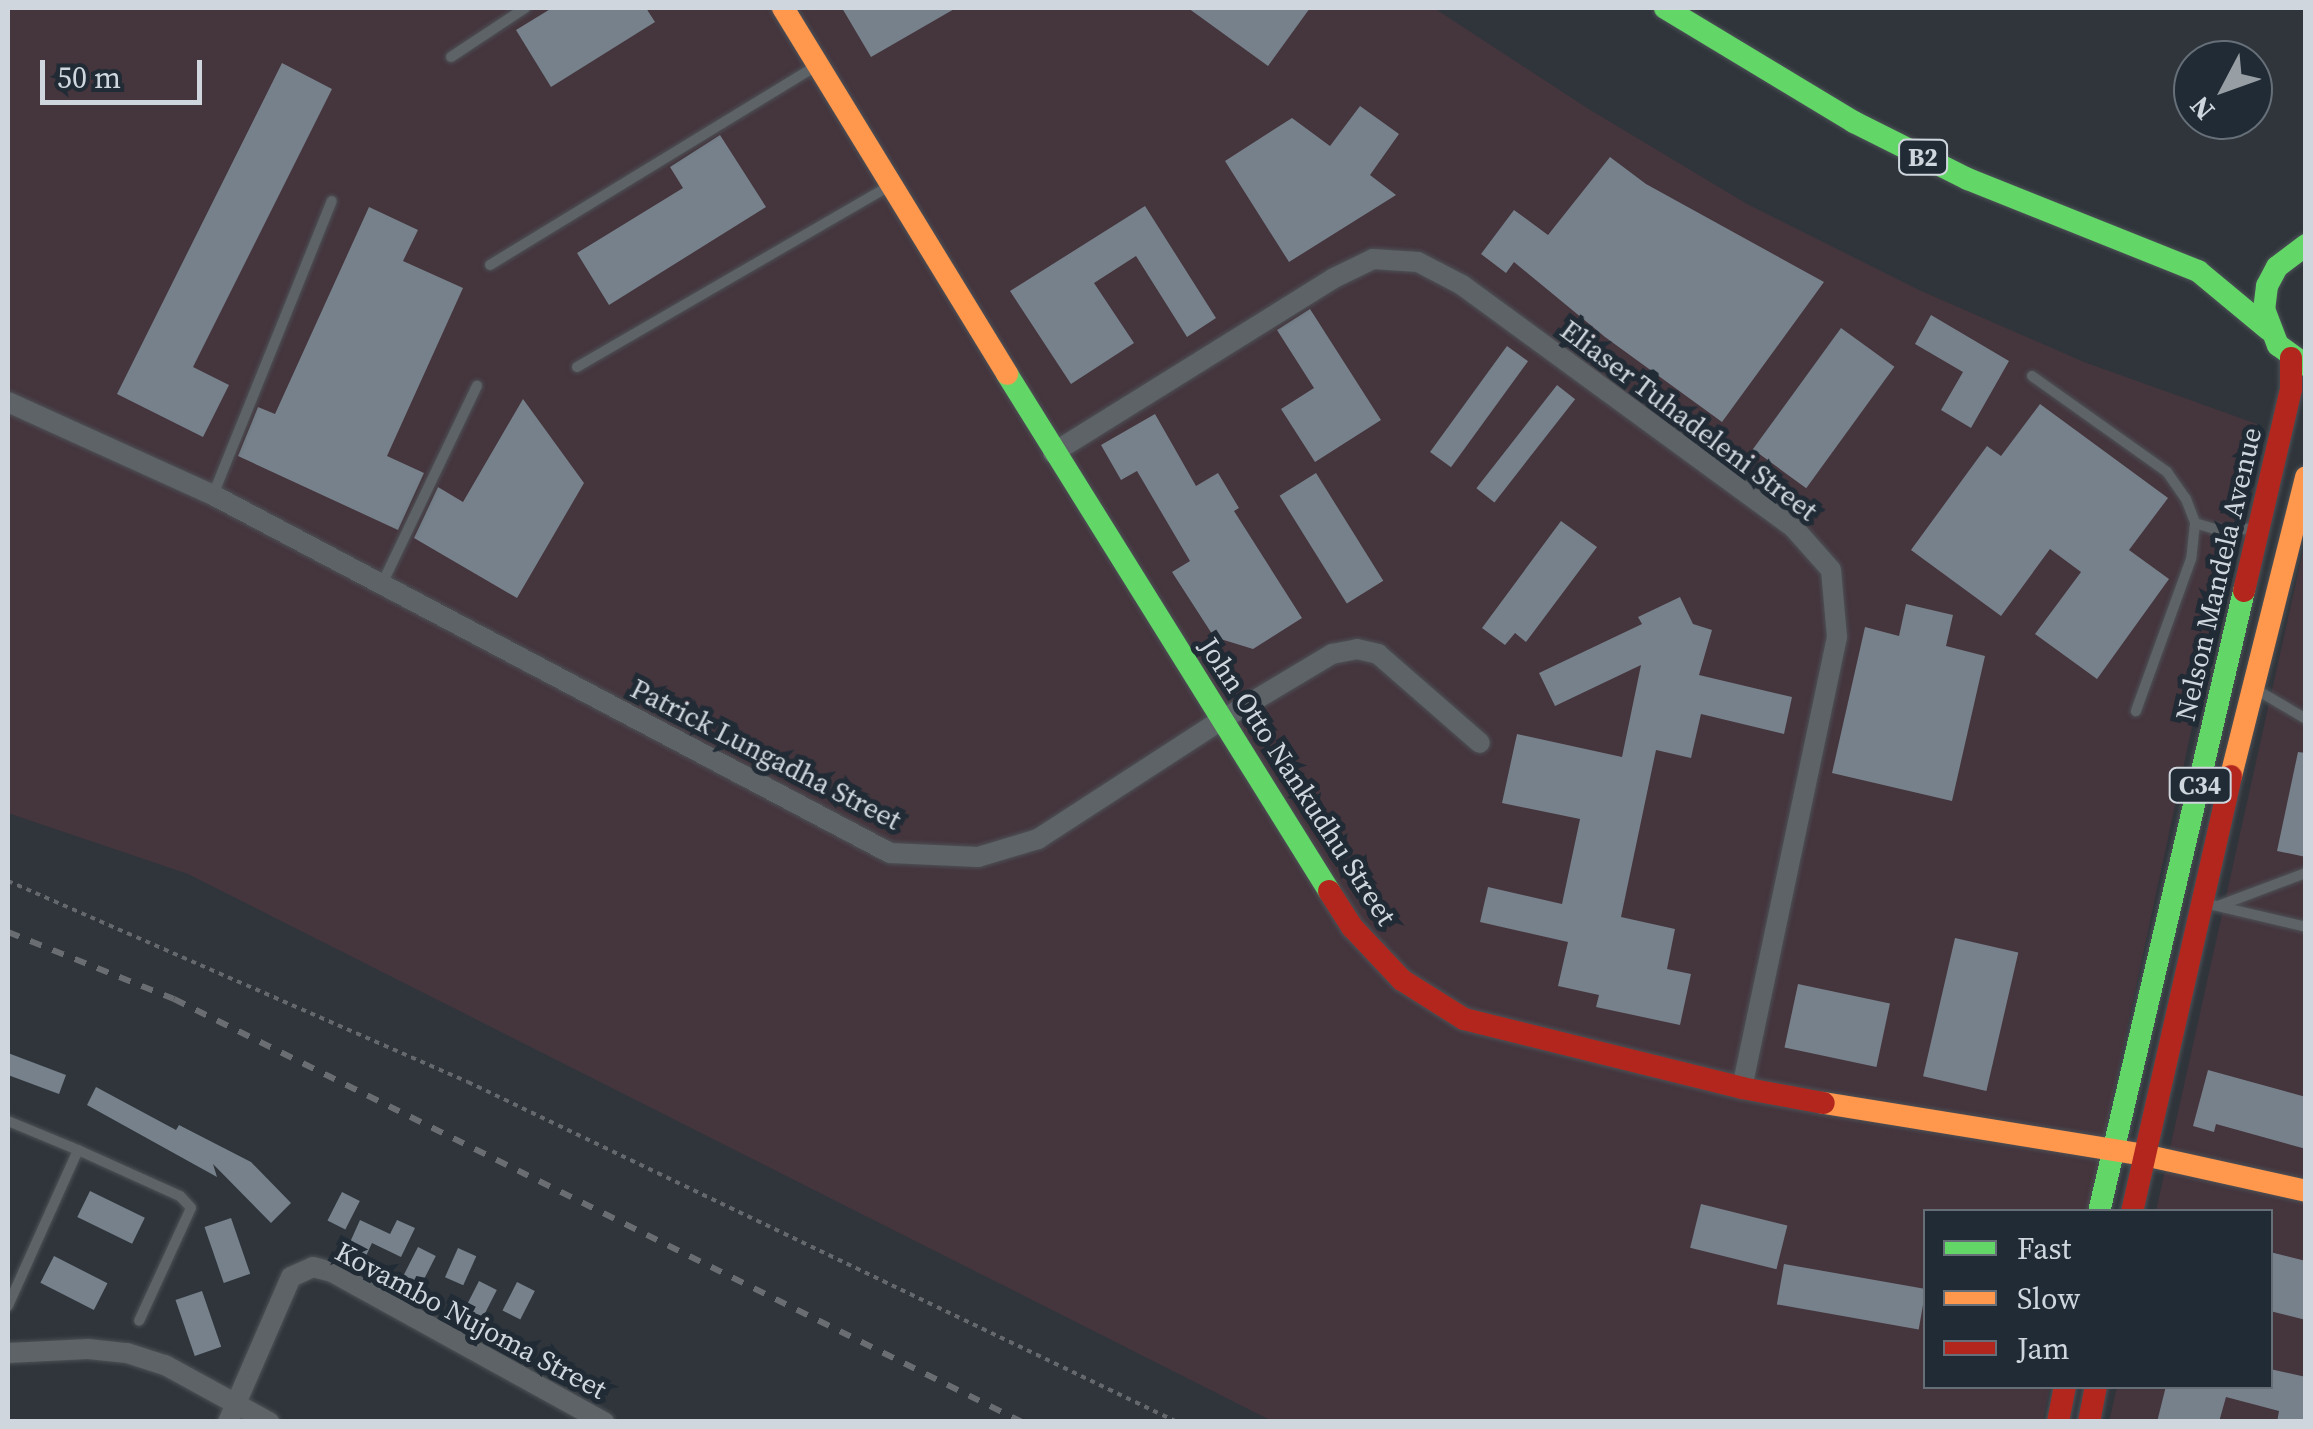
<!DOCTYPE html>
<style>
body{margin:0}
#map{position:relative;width:2313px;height:1429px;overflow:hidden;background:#2f353b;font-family:"Source Serif 4",serif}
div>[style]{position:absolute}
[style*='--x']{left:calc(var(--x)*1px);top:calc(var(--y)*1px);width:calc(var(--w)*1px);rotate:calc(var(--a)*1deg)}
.industrial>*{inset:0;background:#45353d}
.building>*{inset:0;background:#76818b;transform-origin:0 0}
.path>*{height:4px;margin-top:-2px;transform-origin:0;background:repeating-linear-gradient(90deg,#65696d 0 5px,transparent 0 10px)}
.roads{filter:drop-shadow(0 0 2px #4c5156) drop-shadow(0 0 2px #4c5156)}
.lane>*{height:10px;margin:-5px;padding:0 5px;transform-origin:5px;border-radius:5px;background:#5e6367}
.street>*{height:20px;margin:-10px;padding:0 10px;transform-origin:10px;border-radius:10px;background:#5e6367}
.fast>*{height:22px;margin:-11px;padding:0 11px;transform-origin:11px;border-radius:11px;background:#63d668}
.slow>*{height:22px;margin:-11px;padding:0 11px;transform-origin:11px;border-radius:11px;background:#ff974d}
.jam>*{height:22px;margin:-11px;padding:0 11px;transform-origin:11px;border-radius:11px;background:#b3261e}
.rail>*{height:6px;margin-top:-3px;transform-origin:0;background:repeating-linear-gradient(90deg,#6a6e72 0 12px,transparent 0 24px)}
span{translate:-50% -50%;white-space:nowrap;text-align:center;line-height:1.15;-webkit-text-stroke:10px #202b35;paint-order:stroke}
.shield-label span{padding:2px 8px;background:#202b35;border:2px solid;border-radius:8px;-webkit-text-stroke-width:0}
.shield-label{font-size:25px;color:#cfd6dd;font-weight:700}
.street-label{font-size:28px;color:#cfd6dd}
.frame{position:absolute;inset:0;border:10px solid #cfd6dd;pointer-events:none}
.legend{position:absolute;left:1923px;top:1209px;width:350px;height:180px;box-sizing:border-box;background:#202b35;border:2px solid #666f78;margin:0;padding:12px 18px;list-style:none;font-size:30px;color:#cfd6dd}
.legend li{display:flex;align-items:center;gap:20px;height:50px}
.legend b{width:50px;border:2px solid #666f78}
.north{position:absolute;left:2173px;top:40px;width:100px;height:100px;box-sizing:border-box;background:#202b35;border:2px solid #666f78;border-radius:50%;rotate:229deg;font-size:28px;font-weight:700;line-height:40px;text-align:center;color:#cfd6dd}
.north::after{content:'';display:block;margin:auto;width:35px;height:45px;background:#979ea4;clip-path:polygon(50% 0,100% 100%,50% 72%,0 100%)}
.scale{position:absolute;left:40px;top:60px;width:162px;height:45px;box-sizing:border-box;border:5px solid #cfd6dd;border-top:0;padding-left:12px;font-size:30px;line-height:35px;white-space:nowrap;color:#cfd6dd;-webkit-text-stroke:8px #202b35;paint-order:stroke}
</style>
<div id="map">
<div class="industrial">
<i style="clip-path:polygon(8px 8px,1434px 8px,1587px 108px,1747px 204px,1919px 290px,2084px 362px,2257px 424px,2088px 1211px,1926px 1212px,1926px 1386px,2050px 1387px,2043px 1421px,1272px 1421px,188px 874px,8px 813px)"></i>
<i style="clip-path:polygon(2305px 542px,2305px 1421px,2109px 1422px,2117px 1387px,2270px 1386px,2270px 1212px,2156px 1211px)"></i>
</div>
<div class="building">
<i style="clip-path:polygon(552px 8px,646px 8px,655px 22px,551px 87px,516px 30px)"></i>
<i style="clip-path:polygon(842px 8px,956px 8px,871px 57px)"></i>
<i style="clip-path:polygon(1188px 8px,1310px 8px,1268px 66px)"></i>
<i style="clip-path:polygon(282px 63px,332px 89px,193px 367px,229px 385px,203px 437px,117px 394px)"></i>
<i style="clip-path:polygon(1360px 106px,1399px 134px,1370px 175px,1396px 195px,1289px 262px,1225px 161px,1292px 118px,1330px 146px)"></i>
<i style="clip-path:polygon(720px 135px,766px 207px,609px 305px,577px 253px,683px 188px,670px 167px)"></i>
<i style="clip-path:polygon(1610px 157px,1646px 184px,1824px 282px,1722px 422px,1605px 337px,1514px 262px,1506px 273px,1481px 254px,1514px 210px,1548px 235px)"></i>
<i style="clip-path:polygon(1145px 206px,1216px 318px,1187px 337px,1136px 256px,1094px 283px,1134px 343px,1071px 384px,1010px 291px)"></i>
<i style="clip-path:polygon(369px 207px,418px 230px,403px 261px,463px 288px,387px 456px,424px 473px,398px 530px,238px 456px,258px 407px,275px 414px)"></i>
<i style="clip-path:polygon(1310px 309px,1381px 420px,1315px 462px,1281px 409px,1314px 388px,1277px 330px)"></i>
<i style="clip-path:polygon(1931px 315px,2009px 361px,1971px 428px,1941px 410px,1963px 372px,1915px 344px)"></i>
<i style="left:1841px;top:328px;width:66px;height:150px;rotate:36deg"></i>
<i style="left:1507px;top:346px;width:26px;height:131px;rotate:36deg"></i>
<i style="left:1557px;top:385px;width:23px;height:131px;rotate:38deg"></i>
<i style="clip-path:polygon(523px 399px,584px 483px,517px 598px,414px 538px,438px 487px,463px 502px)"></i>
<i style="clip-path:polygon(2040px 404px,2168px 498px,2129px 550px,2169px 579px,2097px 679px,2035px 634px,2081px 572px,2050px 549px,2001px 616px,1911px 550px,1987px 446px,2001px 456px)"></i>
<i style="clip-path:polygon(1155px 414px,1196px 486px,1218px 473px,1239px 508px,1234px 511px,1302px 618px,1253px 649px,1214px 637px,1172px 572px,1190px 561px,1137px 471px,1121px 480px,1101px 445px)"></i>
<i style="left:1316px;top:473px;width:127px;height:43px;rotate:58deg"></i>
<i style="clip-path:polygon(1561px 521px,1597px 547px,1526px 642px,1515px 633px,1505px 645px,1482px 628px)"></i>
<i style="clip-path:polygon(1680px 597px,1693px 624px,1712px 630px,1699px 675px,1792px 697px,1784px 734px,1701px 714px,1691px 758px,1656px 750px,1621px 917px,1675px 929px,1667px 969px,1691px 974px,1680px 1025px,1596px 1007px,1599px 995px,1558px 986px,1568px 942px,1480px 922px,1488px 887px,1562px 904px,1580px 819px,1502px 803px,1517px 734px,1622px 757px,1641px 665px,1555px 706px,1539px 673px,1642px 624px,1638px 617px)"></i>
<i style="clip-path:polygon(1906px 604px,1953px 615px,1946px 646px,1985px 656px,1952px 801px,1832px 773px,1865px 627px,1899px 636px)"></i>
<i style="clip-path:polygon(2298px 752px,2306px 753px,2306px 857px,2277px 851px)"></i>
<i style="left:1955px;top:938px;width:65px;height:142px;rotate:13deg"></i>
<i style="left:1798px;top:984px;width:94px;height:65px;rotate:12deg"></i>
<i style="clip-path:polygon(8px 1053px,66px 1075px,59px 1094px,8px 1075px)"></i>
<i style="clip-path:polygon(2208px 1070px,2306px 1097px,2306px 1149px,2216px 1124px,2214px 1132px,2193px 1126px)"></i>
<i style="clip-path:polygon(96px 1087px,176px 1130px,179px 1125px,251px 1162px,291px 1203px,271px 1223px,213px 1164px,217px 1177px,87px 1105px)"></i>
<i style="left:90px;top:1191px;width:61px;height:29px;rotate:26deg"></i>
<i style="left:342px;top:1192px;width:20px;height:32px;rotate:27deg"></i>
<i style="left:1701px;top:1204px;width:89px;height:45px;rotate:14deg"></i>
<i style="left:231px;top:1218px;width:59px;height:28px;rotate:71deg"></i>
<i style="clip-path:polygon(360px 1220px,390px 1234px,397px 1220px,415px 1228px,401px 1257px,372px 1243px,365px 1258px,347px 1249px)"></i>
<i style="left:418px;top:1247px;width:20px;height:32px;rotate:27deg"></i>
<i style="left:458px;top:1248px;width:20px;height:32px;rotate:24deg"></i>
<i style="clip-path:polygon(2270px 1252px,2306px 1261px,2306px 1320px,2270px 1311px)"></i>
<i style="left:54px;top:1256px;width:60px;height:30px;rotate:27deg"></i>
<i style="left:1784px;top:1264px;width:144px;height:41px;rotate:10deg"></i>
<i style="left:479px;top:1281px;width:20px;height:32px;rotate:27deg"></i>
<i style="left:517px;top:1282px;width:20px;height:32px;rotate:27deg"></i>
<i style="left:202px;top:1291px;width:59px;height:28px;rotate:71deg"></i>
<i style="clip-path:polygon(2270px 1369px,2306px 1377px,2306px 1422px,2277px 1422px,2279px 1411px,2226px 1397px,2219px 1422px,2157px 1422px,2166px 1386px,2270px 1386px)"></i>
</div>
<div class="path">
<i style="--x:8;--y:881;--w:502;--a:23.6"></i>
<i style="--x:468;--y:1082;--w:786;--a:25.62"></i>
</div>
<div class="roads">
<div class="lane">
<i style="--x:451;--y:57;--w:89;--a:-33.5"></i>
<i style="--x:490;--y:265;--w:381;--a:-31.4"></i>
<i style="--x:577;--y:367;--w:361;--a:-30.1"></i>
<i style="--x:2032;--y:376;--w:166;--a:35.4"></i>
<i style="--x:2167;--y:472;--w:33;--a:55"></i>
<i style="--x:2186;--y:499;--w:26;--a:69"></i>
<i style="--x:2195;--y:523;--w:36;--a:96"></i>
<i style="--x:2191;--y:559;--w:162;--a:109.9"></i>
<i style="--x:213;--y:495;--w:317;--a:-68"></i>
<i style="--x:2195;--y:523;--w:30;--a:17"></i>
<i style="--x:2224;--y:532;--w:27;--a:-8"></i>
<i style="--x:382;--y:584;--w:220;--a:-64.4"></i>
<i style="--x:2257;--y:690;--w:57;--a:30.6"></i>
<i style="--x:2204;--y:903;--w:105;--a:13.2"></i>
<i style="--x:2218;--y:906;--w:94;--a:-20.6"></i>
<i style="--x:8;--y:1121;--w:76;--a:22.5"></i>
<i style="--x:78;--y:1150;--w:171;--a:114.2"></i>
<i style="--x:78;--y:1150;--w:112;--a:24.3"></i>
<i style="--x:180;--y:1196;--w:16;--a:47"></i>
<i style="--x:191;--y:1208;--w:124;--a:114.7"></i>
</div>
<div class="street">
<i style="--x:8;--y:402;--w:225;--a:24.4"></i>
<i style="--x:213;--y:495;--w:766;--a:27.87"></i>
<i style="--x:890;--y:853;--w:88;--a:2.6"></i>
<i style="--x:978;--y:857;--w:63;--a:-16.7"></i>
<i style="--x:1038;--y:839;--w:217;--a:-33"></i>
<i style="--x:1220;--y:721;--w:131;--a:-30.9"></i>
<i style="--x:1332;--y:654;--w:25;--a:-11"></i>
<i style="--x:1357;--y:649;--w:22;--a:13"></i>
<i style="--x:1378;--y:654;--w:135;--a:41.1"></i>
<i style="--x:1053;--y:453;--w:331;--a:-31.9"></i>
<i style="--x:1334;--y:278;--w:43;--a:-26"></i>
<i style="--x:1373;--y:259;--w:45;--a:3.8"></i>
<i style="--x:1418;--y:262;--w:50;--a:27.6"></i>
<i style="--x:1462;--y:285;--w:410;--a:36.2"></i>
<i style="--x:1793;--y:527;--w:57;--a:48.5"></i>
<i style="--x:1831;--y:570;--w:67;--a:84.9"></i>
<i style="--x:1837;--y:637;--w:461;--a:101.9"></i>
<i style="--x:8;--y:1353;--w:80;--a:-2.9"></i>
<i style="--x:88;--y:1349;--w:39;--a:6"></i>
<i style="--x:127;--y:1353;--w:40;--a:18"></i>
<i style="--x:165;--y:1365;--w:119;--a:28.7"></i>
<i style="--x:228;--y:1422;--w:158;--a:-66.5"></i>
<i style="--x:291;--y:1277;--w:24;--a:-24"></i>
<i style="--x:313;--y:1267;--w:20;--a:15"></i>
<i style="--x:332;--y:1272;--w:311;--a:28.9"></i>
</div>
<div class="fast">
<i style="--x:1665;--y:8;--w:221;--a:31.1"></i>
<i style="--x:1854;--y:122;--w:127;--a:26.6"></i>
<i style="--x:1968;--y:179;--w:248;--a:21.8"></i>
<i style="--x:2198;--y:271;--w:92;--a:39.7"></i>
<i style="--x:2306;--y:245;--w:36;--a:143"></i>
<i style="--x:2277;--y:267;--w:21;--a:118"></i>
<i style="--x:2267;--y:286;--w:23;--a:97"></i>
<i style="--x:2264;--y:309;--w:39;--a:69"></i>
<i style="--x:2278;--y:345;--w:34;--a:36"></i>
<i style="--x:1007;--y:374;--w:609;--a:58.08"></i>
<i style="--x:2099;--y:1212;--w:638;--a:-76.86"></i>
</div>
<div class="slow">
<i style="--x:783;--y:8;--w:429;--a:58.5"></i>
<i style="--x:2231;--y:776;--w:308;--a:-75.9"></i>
<i style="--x:1824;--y:1103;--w:324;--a:9.2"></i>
<i style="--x:2144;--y:1155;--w:166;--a:12.5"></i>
</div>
<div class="jam">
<i style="--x:2244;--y:591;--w:207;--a:-76.9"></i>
<i style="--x:2291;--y:389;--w:31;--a:-90"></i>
<i style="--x:1329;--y:891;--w:43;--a:57.4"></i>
<i style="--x:1352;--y:927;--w:73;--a:46.7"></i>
<i style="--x:1402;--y:980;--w:73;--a:32.2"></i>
<i style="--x:1464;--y:1019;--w:286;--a:13.9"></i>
<i style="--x:1742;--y:1088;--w:83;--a:10.4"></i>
<i style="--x:2132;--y:1212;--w:447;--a:-77.2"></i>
<i style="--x:2058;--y:1422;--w:37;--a:-79"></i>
<i style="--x:2089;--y:1422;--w:37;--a:-79"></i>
</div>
</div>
<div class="rail">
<i style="--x:8;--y:932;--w:179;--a:22"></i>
<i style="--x:174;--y:999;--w:948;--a:26.51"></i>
</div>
<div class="shield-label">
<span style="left:1923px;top:157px">B2</span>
<span style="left:2200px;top:785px">C34</span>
</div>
<div class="street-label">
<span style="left:1689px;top:420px;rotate:37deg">Eliaser Tuhadeleni Street</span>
<span style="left:2218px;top:574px;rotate:-77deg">Nelson Mandela Avenue</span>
<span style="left:766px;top:754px;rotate:27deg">Patrick Lungadha Street</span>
<span style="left:1298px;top:781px;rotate:57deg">John Otto Nankudhu Street</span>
<span style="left:471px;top:1320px;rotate:28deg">Kovambo Nujoma Street</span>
</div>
<div class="frame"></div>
<ul class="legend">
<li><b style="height:12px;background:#63d668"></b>Fast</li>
<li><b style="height:12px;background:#ff974d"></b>Slow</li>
<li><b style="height:12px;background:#b3261e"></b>Jam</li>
</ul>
<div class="north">N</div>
<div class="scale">50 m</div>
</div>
